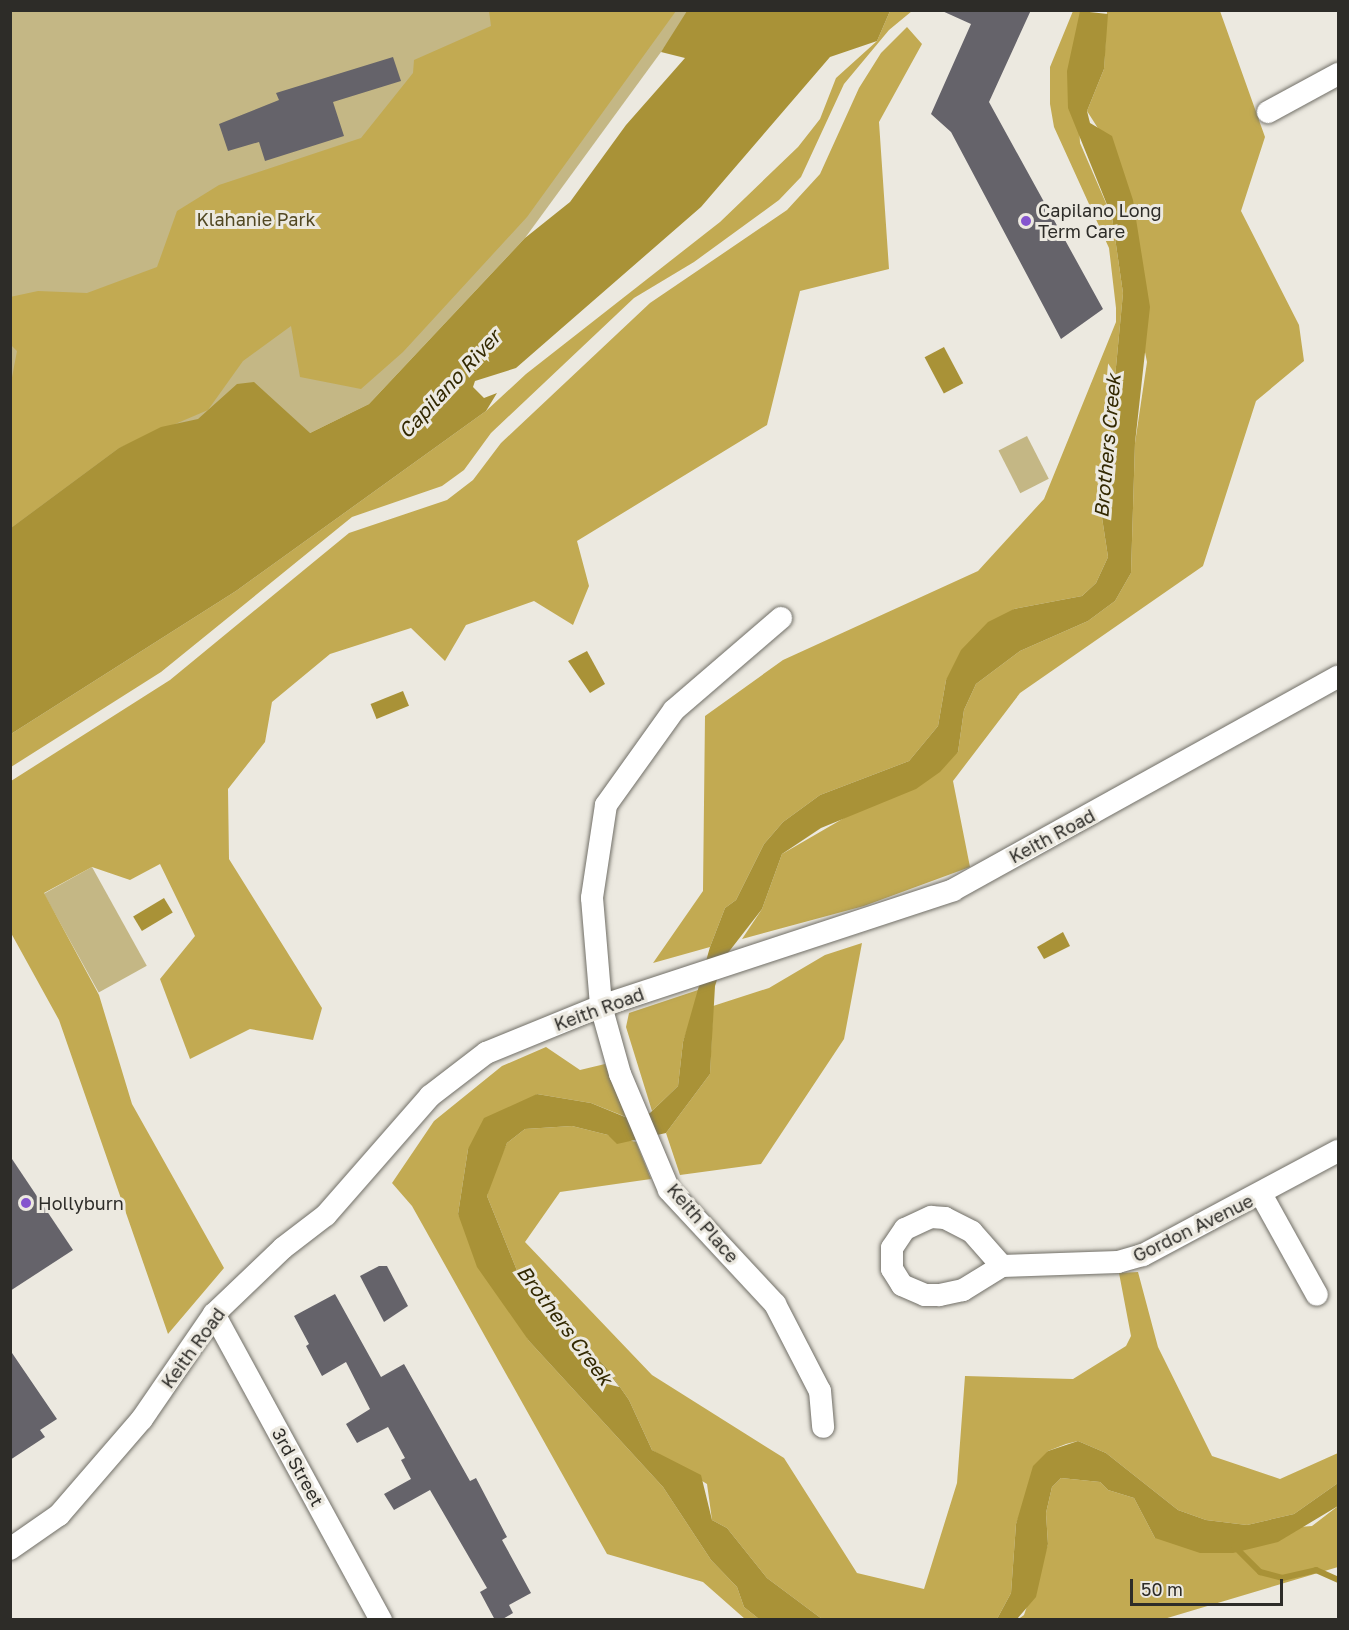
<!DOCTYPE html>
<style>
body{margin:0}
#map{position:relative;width:1349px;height:1630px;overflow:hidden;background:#ece9e0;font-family:"Golos Text",sans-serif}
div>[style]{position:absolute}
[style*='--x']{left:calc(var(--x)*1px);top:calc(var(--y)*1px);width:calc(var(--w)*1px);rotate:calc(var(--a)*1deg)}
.green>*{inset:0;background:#c4b785;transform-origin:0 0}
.forest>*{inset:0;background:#c2aa52}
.water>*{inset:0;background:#a99237;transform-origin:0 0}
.stream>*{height:6px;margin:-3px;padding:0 3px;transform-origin:3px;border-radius:3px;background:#a99237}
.building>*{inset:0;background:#65636a}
.roads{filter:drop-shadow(0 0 2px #716f67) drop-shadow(0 0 2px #716f67)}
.minor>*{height:22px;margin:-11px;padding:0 11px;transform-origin:11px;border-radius:11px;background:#fff}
.dots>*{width:16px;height:16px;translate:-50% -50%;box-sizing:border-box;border:3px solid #ece9e0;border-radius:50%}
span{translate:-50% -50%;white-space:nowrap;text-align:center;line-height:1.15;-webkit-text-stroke:6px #ece9e0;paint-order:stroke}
.poi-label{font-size:18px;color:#2d2c28}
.left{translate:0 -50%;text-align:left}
.park-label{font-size:18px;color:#524822}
.street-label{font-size:18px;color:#2d2c28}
.water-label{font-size:20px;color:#322801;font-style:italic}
.frame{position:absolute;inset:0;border:12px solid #2d2c28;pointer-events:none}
.scale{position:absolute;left:1130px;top:1579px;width:153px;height:27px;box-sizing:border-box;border:3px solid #2d2c28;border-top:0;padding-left:8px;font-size:18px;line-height:21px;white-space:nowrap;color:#2d2c28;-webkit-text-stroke:4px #ece9e0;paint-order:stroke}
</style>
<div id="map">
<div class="green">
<i style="clip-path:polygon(11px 11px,691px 11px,525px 238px,369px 404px,310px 433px,11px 528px)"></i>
<i style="left:1027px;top:436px;width:48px;height:32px;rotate:63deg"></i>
<i style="left:92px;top:867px;width:113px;height:55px;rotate:61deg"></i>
</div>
<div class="forest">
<i style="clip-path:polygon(489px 11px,676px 11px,527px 217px,403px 352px,361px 389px,300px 377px,291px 326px,243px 361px,208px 410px,119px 448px,11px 528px,10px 388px,17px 351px,11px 345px,10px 297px,38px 291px,87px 293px,157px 267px,177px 211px,219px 185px,361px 138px,413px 73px,414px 60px,491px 26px)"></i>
<i style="clip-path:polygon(890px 11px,912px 11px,889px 30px,844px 84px,801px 177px,779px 200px,694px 262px,634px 298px,491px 433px,464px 470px,442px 486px,352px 517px,161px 672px,11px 767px,11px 734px,236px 591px,486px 411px,526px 374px,720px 222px,798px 147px,820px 119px,836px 78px,877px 41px)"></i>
<i style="clip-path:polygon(1073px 11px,1080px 11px,1081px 21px,1075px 45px,1080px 143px,1112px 217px,1123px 293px,1112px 409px,1113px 464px,1105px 475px,1101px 511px,1108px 557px,1096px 583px,1082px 596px,1014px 609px,946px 680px,938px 726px,909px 761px,820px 795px,783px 822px,764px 844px,736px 900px,725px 908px,710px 947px,653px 963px,703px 891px,705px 716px,783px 660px,978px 571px,1044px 499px,1116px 322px,1116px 308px,1109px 248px,1054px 127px,1050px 104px,1050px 67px)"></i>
<i style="clip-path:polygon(1107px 11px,1220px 11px,1265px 137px,1241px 211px,1299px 325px,1304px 361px,1256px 401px,1203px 566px,1020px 693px,953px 781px,970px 867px,864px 906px,742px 939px,762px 909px,782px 854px,958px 752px,964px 710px,976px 684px,1020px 651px,1088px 621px,1115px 601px,1131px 573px,1135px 443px,1147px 362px,1101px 133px,1087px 111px,1104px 69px)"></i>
<i style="clip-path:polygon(907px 27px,922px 44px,879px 122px,889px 269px,800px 291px,767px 425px,577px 541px,589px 586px,573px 625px,534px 601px,466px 625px,445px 661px,411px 628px,330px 654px,272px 702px,265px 742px,228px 789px,229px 859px,322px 1008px,313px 1040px,250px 1029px,190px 1059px,160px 979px,195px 936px,160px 864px,130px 880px,92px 867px,44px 893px,99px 995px,132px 1104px,224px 1268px,168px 1334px,59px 1020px,11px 933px,11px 781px,170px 680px,349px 533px,447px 500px,473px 480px,501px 443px,650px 303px,787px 210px,820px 174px,859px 88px,881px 53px)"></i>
<i style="clip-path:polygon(862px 943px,844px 1039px,761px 1164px,680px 1175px,666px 1133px,710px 1074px,713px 1006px,769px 988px,825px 955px)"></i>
<i style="clip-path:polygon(701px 989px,683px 1042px,678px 1086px,652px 1111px,626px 1027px,629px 1013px)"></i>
<i style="clip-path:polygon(546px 1047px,580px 1070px,605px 1064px,626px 1117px,591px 1103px,537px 1094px,468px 1149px,458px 1214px,529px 1341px,663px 1487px,711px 1560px,737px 1587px,744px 1607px,759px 1619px,745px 1619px,703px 1582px,607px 1554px,412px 1206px,392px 1183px,434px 1121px,502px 1066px)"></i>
<i style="clip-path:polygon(572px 1126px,636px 1142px,651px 1179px,560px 1192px,525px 1242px,652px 1375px,784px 1458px,857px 1573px,924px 1589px,957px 1483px,965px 1376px,1073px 1379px,1126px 1346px,1131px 1336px,1119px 1273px,1138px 1272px,1158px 1347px,1212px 1456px,1280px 1479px,1338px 1453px,1338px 1483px,1294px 1514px,1247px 1525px,1206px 1520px,1178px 1510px,1106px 1453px,1078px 1441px,1066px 1444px,1048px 1451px,1026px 1498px,1016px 1524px,1011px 1593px,997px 1619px,822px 1619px,767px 1578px,727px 1528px,712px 1520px,707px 1484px,652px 1450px,629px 1400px,606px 1367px,520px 1278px,487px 1196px,492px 1176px,507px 1143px,525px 1129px)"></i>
<i style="clip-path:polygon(1061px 1478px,1100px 1482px,1108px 1490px,1134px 1498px,1155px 1538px,1312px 1526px,1338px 1506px,1338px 1567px,1164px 1619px,1017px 1620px,1024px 1615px,1048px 1544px,1046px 1513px,1052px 1487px)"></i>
</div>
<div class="water">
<i style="clip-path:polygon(687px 11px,890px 11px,877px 41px,830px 57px,701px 207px,516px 368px,475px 381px,473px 387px,484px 398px,497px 393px,486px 411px,236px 591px,11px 734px,11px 528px,119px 448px,161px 427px,198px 419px,237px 384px,254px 382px,310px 433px,369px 404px,525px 238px,570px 202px,626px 125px,685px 58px,661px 52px)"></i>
<i style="clip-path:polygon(1080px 11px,1108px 14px,1104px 69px,1087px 111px,1090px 123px,1112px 136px,1133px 200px,1150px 307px,1135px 443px,1131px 573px,1115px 601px,1088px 621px,1020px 651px,976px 684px,964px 710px,958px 752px,940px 772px,916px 789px,821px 828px,782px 854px,762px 909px,724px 958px,715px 986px,710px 1074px,666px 1133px,617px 1144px,608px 1135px,572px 1126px,525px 1129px,507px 1143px,487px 1196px,520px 1278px,606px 1367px,629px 1400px,652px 1450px,701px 1475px,712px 1520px,727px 1528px,767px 1578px,822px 1619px,759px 1619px,744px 1607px,737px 1587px,711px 1560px,663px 1487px,529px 1341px,477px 1267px,458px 1214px,468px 1149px,484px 1118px,537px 1094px,591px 1103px,625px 1117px,650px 1113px,678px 1086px,683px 1042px,710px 947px,725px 908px,736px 900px,764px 844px,783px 822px,820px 795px,909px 761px,938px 726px,946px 680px,961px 650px,988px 622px,1014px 609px,1082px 596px,1096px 583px,1108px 557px,1101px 511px,1105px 475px,1113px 464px,1112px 409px,1123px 293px,1112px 217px,1068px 108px,1067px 71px)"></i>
<i style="left:944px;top:347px;width:41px;height:22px;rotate:62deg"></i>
<i style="clip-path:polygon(587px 651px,605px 684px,590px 693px,568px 661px)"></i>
<i style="left:403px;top:691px;width:16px;height:35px;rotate:68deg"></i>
<i style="left:164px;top:898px;width:17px;height:36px;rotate:59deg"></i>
<i style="clip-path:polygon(1063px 932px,1070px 946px,1044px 959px,1037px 947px)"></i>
<i style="clip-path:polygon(1078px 1441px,1106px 1453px,1178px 1510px,1206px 1520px,1247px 1525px,1294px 1514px,1338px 1483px,1338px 1506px,1278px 1542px,1233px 1553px,1200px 1553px,1155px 1538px,1134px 1498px,1108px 1490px,1100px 1482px,1061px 1478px,1052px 1487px,1046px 1513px,1048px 1544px,1036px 1597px,1017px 1619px,997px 1619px,1011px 1593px,1016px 1524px,1033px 1466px,1048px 1451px)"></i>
</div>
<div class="stream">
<i style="--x:1234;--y:1546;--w:37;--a:45"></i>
<i style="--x:1260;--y:1572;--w:23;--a:15"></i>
<i style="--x:1282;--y:1578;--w:35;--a:-13"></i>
<i style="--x:1316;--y:1570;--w:24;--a:24"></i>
</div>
<div class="building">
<i style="clip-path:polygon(940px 10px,1031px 10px,989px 102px,1103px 309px,1061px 339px,951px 132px,931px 114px,971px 24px)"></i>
<i style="clip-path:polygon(393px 57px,401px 81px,333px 102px,344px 136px,265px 161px,259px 142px,228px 151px,219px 124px,279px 100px,276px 93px)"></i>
<i style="clip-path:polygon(10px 1156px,73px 1250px,10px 1291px)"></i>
<i style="clip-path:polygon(379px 1266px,387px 1266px,408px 1306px,384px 1322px,360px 1276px)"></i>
<i style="clip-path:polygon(335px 1294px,381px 1377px,404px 1364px,470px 1481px,476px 1478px,507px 1537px,502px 1540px,531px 1593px,509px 1605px,513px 1613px,501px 1620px,495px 1620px,480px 1592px,487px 1588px,430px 1490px,394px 1510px,384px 1494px,411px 1479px,401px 1460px,405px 1458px,388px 1427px,357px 1443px,346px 1424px,370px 1409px,346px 1362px,322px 1376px,306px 1346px,309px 1344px,294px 1316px)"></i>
<i style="clip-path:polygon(10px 1350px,57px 1419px,40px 1430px,45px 1437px,10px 1460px)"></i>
</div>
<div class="roads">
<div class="minor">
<i style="--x:1268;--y:112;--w:80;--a:-28.5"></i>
<i style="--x:781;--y:618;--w:141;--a:139.3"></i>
<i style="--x:674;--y:710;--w:117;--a:125.6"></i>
<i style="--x:606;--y:805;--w:94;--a:98.6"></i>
<i style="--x:592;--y:898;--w:108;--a:85.2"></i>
<i style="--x:601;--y:1006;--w:71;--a:74.4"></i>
<i style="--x:620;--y:1074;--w:126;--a:67.1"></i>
<i style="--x:669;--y:1190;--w:156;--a:47.1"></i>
<i style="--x:775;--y:1304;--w:98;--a:62.7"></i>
<i style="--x:820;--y:1391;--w:36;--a:85"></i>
<i style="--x:1261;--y:1194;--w:115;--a:61"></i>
<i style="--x:931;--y:1217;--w:14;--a:4"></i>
<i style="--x:945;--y:1218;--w:30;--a:27"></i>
<i style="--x:972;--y:1232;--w:45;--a:48.6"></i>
<i style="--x:1002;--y:1266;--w:46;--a:148.4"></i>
<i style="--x:963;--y:1290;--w:25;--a:168"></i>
<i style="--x:939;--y:1295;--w:14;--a:180"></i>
<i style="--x:925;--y:1295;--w:25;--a:-157"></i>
<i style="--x:902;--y:1285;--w:19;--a:-122"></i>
<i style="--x:892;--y:1269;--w:21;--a:-90"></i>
<i style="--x:892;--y:1248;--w:23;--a:-56"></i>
<i style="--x:905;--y:1229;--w:29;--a:-25"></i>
<i style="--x:1002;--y:1266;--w:116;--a:-2"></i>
<i style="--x:1118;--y:1262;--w:26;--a:-16"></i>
<i style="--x:1143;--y:1255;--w:221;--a:-28.1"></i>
<i style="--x:214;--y:1314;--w:349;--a:61.4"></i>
<i style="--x:10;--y:1549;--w:60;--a:-34.8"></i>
<i style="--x:59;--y:1515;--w:127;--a:-49.2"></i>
<i style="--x:142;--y:1419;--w:127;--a:-55.6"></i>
<i style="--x:214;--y:1314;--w:95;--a:-43.7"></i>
<i style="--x:283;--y:1248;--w:54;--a:-37.5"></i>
<i style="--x:326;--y:1215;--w:158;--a:-48.8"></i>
<i style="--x:430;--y:1096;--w:71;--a:-37.5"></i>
<i style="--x:486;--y:1053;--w:124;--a:-22.2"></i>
<i style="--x:601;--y:1006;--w:371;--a:-18.2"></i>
<i style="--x:953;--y:890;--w:440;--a:-29"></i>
</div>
</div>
<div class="dots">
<i style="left:1026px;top:221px;background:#8555ce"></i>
<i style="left:26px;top:1203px;background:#8555ce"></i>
</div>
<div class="poi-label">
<span class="left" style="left:1038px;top:221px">Capilano Long<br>Term Care</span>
<span class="left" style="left:38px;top:1203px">Hollyburn</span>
</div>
<div class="park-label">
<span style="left:256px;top:219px">Klahanie Park</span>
</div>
<div class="street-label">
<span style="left:1052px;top:836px;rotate:-28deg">Keith Road</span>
<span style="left:599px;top:1009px;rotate:-20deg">Keith Road</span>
<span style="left:703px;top:1223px;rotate:49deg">Keith Place</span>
<span style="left:1193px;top:1228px;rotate:-26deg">Gordon Avenue</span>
<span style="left:193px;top:1348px;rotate:-54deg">Keith Road</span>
<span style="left:298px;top:1467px;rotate:61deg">3rd Street</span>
</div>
<div class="water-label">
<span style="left:449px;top:384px;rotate:-47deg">Capilano River</span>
<span style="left:1107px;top:446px;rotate:-85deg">Brothers Creek</span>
<span style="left:565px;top:1325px;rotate:53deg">Brothers Creek</span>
</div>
<div class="frame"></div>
<div class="scale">50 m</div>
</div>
